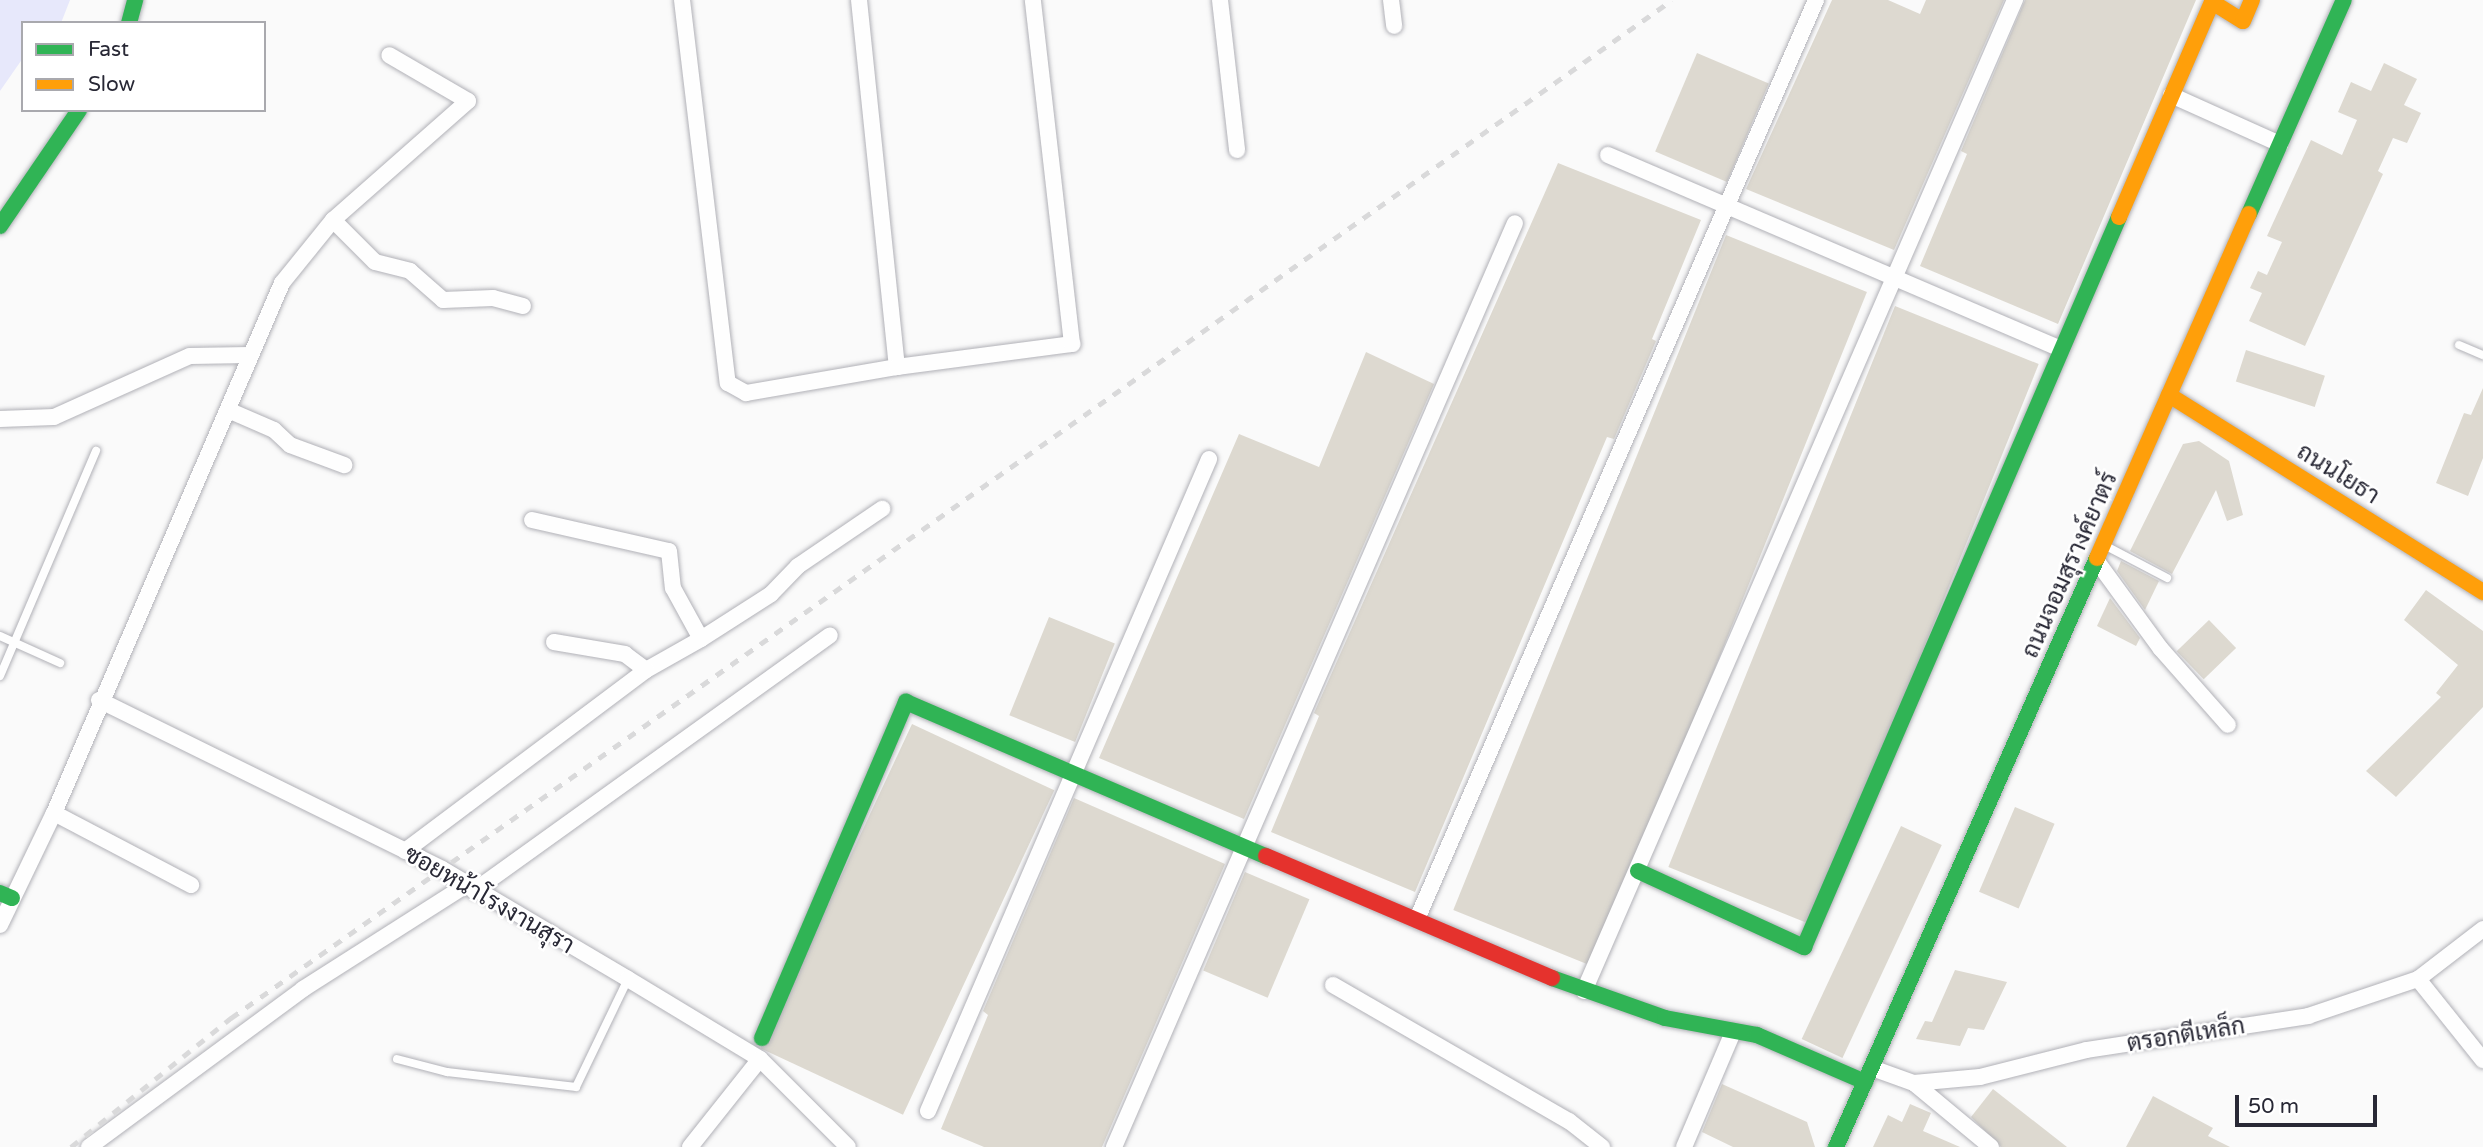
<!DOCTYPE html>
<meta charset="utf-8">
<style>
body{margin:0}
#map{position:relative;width:2483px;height:1147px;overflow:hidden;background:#fafafa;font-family:"Varela Round",Sarabun,sans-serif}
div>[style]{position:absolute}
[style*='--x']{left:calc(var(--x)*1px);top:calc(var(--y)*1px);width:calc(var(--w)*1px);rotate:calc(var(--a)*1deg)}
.water>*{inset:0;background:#e7e8fb}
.building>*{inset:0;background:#ddd9d0;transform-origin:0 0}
.roads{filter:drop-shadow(0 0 2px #b1b1b7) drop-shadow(0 0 2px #b1b1b7)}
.lane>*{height:8px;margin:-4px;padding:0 4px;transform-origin:4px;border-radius:4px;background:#fefefe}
.street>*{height:16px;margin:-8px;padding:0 8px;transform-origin:8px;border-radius:8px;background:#fefefe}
.fast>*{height:16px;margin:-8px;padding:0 8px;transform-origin:8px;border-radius:8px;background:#30b455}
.slow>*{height:16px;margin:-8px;padding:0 8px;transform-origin:8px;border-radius:8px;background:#ff9f0a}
.jam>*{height:16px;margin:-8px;padding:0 8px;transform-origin:8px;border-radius:8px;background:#e5322d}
.rail>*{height:5px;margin-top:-2.5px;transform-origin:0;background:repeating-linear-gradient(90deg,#d9d9da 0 9px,transparent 0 18px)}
span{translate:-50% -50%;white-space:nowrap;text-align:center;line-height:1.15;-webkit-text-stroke:5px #fff;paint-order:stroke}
.street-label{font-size:24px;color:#282835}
.legend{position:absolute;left:21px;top:21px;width:245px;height:91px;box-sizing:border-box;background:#fff;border:2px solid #a9a9ae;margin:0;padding:9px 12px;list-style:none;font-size:21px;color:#282835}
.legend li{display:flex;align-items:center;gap:14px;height:35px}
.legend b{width:35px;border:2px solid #a9a9ae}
.scale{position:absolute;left:2235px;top:1095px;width:142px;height:32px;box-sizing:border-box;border:4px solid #282835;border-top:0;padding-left:9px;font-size:21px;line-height:24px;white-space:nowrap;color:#282835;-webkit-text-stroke:5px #fff;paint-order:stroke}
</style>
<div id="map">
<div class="water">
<i style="clip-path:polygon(0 0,70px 0,61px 23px,23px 23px,23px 58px,0 91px)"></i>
</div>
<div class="building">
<i style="clip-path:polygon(1832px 0,1888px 0,1920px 14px,1926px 0,2004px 0,1894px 250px,1746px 189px)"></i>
<i style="clip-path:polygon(2025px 0,2196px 0,2058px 324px,1920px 266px,1967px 154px,1961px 151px)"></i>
<i style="left:1697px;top:53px;width:78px;height:107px;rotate:23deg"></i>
<i style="clip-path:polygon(2384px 63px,2417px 79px,2404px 105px,2421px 113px,2407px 143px,2393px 138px,2378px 171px,2383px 174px,2305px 346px,2249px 321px,2262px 293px,2250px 288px,2258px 271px,2267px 275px,2282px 242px,2267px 236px,2311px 140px,2342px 155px,2357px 120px,2338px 112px,2351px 82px,2371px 91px)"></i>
<i style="clip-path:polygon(1558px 163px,1701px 220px,1652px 339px,1656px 341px,1614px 439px,1607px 437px,1415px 892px,1271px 832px,1319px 716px,1314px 713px)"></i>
<i style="left:1726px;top:235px;width:152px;height:728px;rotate:22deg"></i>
<i style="left:1895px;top:306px;width:155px;height:605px;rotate:22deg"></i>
<i style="left:2246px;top:350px;width:83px;height:33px;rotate:18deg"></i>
<i style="clip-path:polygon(1366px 352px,1434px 384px,1244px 819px,1099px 758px,1239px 434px,1319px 467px)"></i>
<i style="clip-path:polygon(2483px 388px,2483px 458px,2468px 496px,2436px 483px,2464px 413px,2471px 415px)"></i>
<i style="clip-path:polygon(2199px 441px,2229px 461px,2243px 515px,2227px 521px,2216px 490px,2172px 574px,2130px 551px,2183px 444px)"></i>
<i style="clip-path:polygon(2121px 561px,2159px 581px,2145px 610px,2117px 571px)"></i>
<i style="clip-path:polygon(2426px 590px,2483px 631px,2483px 707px,2396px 797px,2366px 771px,2441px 697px,2436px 693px,2458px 665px,2404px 620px)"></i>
<i style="clip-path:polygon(2110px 598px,2140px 638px,2136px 646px,2097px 626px)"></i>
<i style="left:1049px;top:617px;width:71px;height:106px;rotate:22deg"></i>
<i style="left:2209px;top:620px;width:39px;height:45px;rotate:46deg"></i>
<i style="left:912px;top:724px;width:157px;height:358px;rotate:25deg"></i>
<i style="clip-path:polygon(1074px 798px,1225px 864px,1102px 1147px,984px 1147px,941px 1129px,988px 1015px,983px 1011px)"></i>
<i style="left:2015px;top:807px;width:43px;height:92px;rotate:23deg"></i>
<i style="left:1901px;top:826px;width:45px;height:235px;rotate:25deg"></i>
<i style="left:1245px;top:872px;width:70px;height:107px;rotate:23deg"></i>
<i style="clip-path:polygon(1955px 970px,2007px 982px,1984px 1030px,1968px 1028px,1960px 1046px,1916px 1039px,1925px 1021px,1932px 1022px)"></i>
<i style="clip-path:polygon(1722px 1084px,1807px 1122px,1815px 1147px,1733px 1147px,1702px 1132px)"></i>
<i style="clip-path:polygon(1993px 1089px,2067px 1147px,2001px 1147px,1971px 1117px)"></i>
<i style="clip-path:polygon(2153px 1096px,2213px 1128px,2208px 1136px,2230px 1147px,2126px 1147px)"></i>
<i style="clip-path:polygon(1910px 1104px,1931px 1113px,1923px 1131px,1960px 1147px,1873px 1147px,1888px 1115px,1902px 1122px)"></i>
</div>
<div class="roads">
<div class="lane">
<i style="--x:2459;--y:345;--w:26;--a:23"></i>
<i style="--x:2106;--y:546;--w:69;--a:27.7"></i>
<i style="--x:0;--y:636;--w:66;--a:24.2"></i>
<i style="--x:0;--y:676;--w:245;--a:-66.9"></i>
<i style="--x:397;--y:1059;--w:52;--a:14.6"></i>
<i style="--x:447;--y:1072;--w:130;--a:6.6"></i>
<i style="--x:576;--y:1087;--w:120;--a:-64.3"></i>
</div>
<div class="street">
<i style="--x:682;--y:0;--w:386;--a:83.2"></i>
<i style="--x:728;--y:383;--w:21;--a:29"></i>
<i style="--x:746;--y:393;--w:153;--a:-9.8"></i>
<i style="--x:859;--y:0;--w:369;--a:84.1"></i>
<i style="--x:897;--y:367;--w:177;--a:-7.5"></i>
<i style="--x:1072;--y:344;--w:346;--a:-96.5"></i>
<i style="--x:1220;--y:0;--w:151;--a:83.5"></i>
<i style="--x:1391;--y:0;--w:26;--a:83"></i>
<i style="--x:2171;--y:95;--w:120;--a:24.2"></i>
<i style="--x:1608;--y:155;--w:492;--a:23.2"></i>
<i style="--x:333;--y:220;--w:59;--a:45"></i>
<i style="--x:375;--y:262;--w:36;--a:14"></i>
<i style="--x:410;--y:271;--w:44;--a:41.3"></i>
<i style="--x:443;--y:300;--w:50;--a:-2.3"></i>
<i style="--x:493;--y:298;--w:31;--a:15"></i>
<i style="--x:228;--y:410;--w:50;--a:23.5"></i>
<i style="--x:274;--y:430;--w:22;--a:43"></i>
<i style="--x:290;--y:445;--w:58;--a:20.3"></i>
<i style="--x:0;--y:419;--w:54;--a:-2.1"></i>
<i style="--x:54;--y:417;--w:149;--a:-24.2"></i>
<i style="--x:190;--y:356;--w:59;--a:-1"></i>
<i style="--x:532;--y:520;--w:140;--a:12.8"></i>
<i style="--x:669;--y:551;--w:37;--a:84"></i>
<i style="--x:673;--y:588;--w:58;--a:61.2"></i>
<i style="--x:701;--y:639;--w:63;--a:150.6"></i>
<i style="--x:2096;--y:560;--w:110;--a:53.9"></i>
<i style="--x:2161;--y:649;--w:101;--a:48.6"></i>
<i style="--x:701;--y:639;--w:83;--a:-32.7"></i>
<i style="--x:771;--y:594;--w:39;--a:-46"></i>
<i style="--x:798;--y:566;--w:102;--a:-34.2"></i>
<i style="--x:99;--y:700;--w:382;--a:26.2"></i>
<i style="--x:442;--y:869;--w:216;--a:30.6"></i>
<i style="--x:628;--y:979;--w:154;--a:31.2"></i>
<i style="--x:760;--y:1059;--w:124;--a:45"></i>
<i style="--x:54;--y:813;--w:155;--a:27.7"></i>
<i style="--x:405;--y:851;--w:301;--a:-36.9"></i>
<i style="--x:646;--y:670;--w:26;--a:-143"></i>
<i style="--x:625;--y:654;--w:72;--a:-170.4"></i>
<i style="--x:474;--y:891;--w:438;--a:-35.7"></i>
<i style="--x:1417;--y:919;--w:1002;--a:-66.53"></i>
<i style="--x:0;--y:925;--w:124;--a:-64.3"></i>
<i style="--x:54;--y:813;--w:577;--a:-66.72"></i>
<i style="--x:282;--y:283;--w:81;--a:-51"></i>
<i style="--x:333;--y:220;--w:180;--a:-41.4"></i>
<i style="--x:468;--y:101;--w:91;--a:-149.8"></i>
<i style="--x:2418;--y:979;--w:104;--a:51.3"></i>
<i style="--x:1333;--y:985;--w:272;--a:30"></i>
<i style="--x:1569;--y:1121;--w:42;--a:38.2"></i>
<i style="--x:1584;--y:991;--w:1081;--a:-66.5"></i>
<i style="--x:1872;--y:1068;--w:45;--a:19.7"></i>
<i style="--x:1914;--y:1083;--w:66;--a:-5.2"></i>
<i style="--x:1980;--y:1077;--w:110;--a:-14.2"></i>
<i style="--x:2087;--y:1050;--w:224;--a:-8.7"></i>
<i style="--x:2308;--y:1016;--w:116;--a:-18.6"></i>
<i style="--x:2418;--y:979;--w:82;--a:-37.6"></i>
<i style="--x:1914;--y:1083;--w:100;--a:39.7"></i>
<i style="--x:928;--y:1111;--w:710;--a:-66.68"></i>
<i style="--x:89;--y:1147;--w:266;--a:-36.4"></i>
<i style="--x:303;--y:989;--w:193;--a:-32.5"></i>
<i style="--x:690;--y:1147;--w:112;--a:-51.5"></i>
<i style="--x:1114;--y:1147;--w:1007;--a:-66.54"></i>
<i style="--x:1684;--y:1147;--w:125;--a:-66.9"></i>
</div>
<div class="fast">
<i style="--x:129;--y:23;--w:24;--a:-75"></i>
<i style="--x:2249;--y:214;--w:234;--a:-66.1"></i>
<i style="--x:0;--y:226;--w:140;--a:-55.7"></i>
<i style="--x:1638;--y:871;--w:183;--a:24.6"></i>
<i style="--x:1804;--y:947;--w:795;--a:-66.66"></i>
<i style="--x:0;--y:893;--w:13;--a:23"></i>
<i style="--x:1552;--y:978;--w:120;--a:19.5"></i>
<i style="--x:1665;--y:1018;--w:94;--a:10.5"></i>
<i style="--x:1757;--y:1035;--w:118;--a:23.5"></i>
<i style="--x:762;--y:1038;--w:366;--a:-66.8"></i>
<i style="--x:906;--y:702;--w:392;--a:23.2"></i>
<i style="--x:1836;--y:1147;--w:644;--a:-66.1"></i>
</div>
<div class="slow">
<i style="--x:2119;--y:217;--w:234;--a:-66.6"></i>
<i style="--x:2212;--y:2;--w:36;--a:32"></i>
<i style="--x:2243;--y:21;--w:23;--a:-67"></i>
<i style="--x:2169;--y:395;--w:371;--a:32.1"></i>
<i style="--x:2097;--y:558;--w:376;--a:-66.2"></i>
</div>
<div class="jam">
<i style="--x:1266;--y:856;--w:311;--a:23.1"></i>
</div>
</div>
<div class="rail">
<i style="--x:71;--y:1147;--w:206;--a:-38.9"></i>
<i style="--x:231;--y:1018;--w:1764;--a:-35.24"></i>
</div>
<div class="street-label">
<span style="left:2338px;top:474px;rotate:32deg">ถนนโยธา</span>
<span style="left:2070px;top:565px;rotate:-66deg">ถนนจอมสุรางค์ยาตร์</span>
<span style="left:489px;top:900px;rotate:30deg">ซอยหน้าโรงงานสุรา</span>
<span style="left:2186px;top:1035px;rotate:-9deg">ตรอกตีเหล็ก</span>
</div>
<ul class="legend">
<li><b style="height:9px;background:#30b455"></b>Fast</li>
<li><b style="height:9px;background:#ff9f0a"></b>Slow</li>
</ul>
<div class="scale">50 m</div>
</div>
